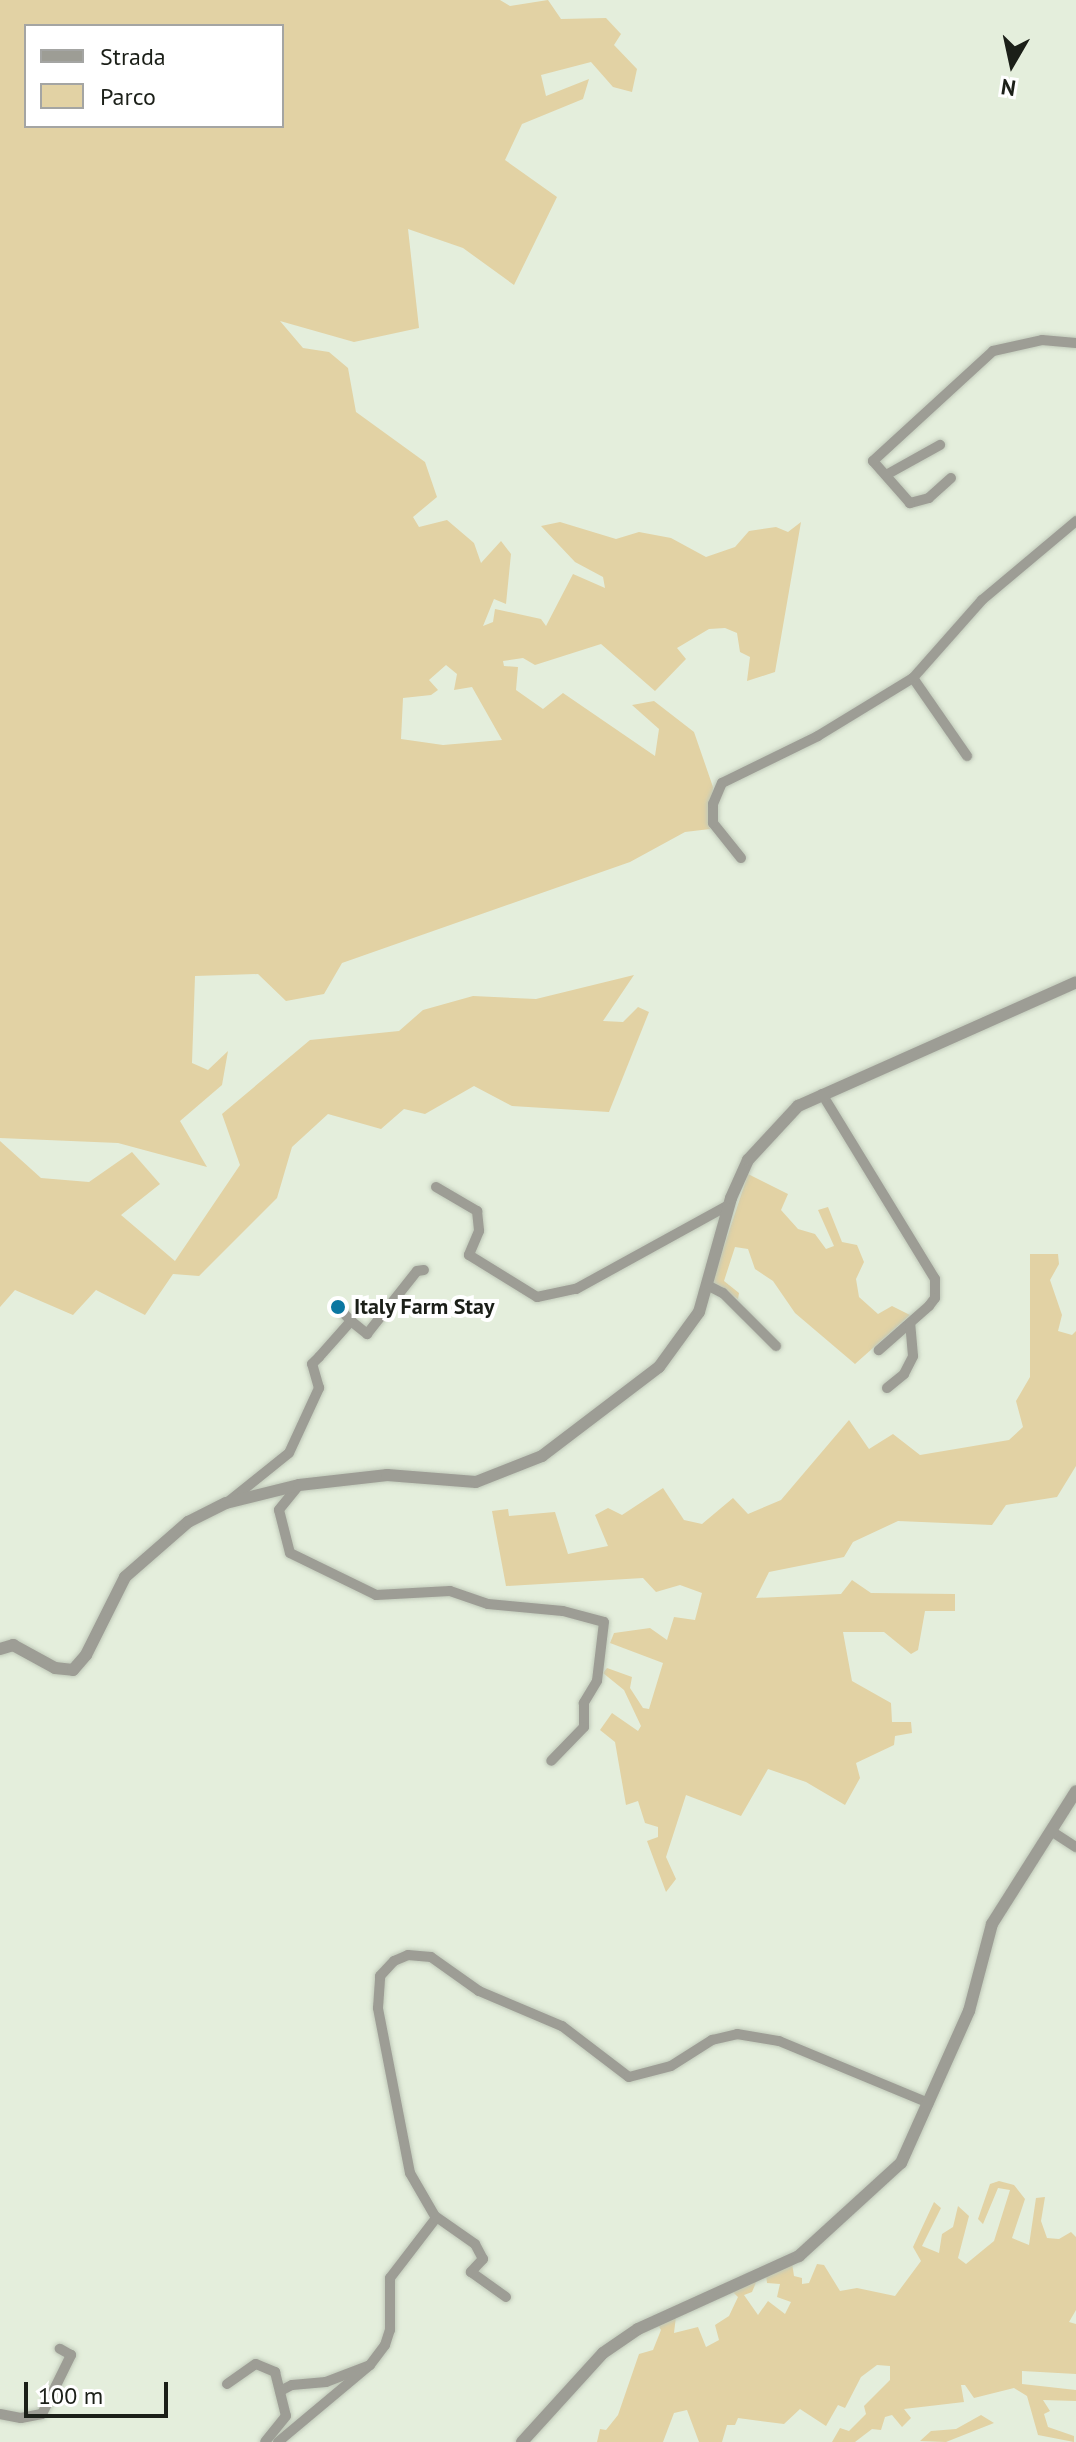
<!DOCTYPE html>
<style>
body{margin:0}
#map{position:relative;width:1076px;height:2442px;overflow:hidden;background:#e4eedc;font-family:"PT Sans",sans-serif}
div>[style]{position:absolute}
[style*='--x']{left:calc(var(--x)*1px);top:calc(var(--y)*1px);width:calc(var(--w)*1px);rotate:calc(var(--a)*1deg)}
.green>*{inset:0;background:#e2d2a4}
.roads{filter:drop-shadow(0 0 2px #c0c9b9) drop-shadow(0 0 2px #c0c9b9)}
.minor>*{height:10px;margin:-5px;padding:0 5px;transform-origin:5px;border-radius:5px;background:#9d9d95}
.tertiary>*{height:12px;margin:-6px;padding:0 6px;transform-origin:6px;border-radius:6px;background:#9d9d95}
.dots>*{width:22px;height:22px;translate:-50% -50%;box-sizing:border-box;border:4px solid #fff;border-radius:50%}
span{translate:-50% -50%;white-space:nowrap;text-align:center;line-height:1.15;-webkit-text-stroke:8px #fff;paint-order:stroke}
.poi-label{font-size:22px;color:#1b1f18;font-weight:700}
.left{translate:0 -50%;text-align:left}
.legend{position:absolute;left:24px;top:24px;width:260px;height:104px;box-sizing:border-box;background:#fff;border:2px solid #a4a5a3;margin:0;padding:10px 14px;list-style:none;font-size:24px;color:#1b1f18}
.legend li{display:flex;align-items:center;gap:16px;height:40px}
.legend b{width:40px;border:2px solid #a4a5a3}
.north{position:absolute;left:972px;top:24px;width:80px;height:80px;-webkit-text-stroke:6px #fff;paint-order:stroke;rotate:189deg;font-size:22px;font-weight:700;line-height:32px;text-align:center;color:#1b1f18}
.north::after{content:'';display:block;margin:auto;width:28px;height:36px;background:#1b1f18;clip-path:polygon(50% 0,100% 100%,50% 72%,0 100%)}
.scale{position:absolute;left:24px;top:2382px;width:144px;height:36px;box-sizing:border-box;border:4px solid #1b1f18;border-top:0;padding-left:10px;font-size:24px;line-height:28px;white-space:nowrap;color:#1b1f18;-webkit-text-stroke:6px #fff;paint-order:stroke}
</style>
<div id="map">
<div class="green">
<i style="clip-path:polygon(evenodd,0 0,500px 0,510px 6px,548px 0,561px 19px,606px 18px,621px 34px,614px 45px,637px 69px,632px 92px,613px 87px,591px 62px,541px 75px,546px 96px,589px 79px,583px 99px,522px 124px,505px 160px,557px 197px,514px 285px,463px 248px,408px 229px,419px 328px,354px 342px,280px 321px,303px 348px,329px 352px,348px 368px,356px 412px,425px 462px,437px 497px,413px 517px,419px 527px,447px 520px,474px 543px,481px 563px,501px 541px,511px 554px,506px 604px,494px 599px,483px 626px,493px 622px,495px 609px,541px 619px,546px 626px,573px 574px,605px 588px,603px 577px,575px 562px,541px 526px,560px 522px,616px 539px,639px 532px,671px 538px,706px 557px,735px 547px,749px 531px,776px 527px,788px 532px,801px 522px,775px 672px,747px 681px,750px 657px,740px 652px,737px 633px,725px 628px,709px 629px,677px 648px,686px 659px,655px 691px,601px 644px,535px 665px,523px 658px,503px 661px,504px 666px,518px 667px,516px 690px,543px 709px,563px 693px,655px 756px,659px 729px,632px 705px,654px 701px,694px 732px,713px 787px,710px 829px,685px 832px,630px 862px,342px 963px,324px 994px,286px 1001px,258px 974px,195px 976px,192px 1063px,208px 1070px,228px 1051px,222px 1085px,180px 1121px,207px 1167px,118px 1143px,0 1138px,0 0,26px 26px,282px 26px,282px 126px,26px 126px,26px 26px,0 0,446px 665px,457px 674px,454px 690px,472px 687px,502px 740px,443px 745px,401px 739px,403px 698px,431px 695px,438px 690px,429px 680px,446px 665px)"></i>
<i style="clip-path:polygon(634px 975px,603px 1021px,623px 1022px,638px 1007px,649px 1012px,609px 1112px,512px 1106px,474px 1086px,425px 1114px,404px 1109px,381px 1129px,328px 1114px,292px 1147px,277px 1198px,199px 1276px,173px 1274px,145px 1315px,96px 1290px,73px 1315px,15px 1290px,0 1307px,0 1141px,41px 1178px,89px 1182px,132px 1152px,160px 1184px,121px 1215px,175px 1261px,240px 1165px,222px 1114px,310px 1040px,399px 1031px,423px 1010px,473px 996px,536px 999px)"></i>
<i style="clip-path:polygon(748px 1174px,788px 1194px,781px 1210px,798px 1229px,815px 1234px,826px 1249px,834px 1246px,818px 1210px,828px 1207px,842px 1242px,857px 1245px,864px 1262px,856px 1279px,859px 1297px,878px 1314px,892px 1306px,910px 1315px,855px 1364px,795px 1313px,773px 1281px,755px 1269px,748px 1249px,735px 1247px,724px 1281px,739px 1293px,738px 1299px,712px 1283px)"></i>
<i style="clip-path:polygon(1030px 1254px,1058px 1254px,1059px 1264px,1050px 1280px,1062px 1315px,1058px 1331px,1072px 1335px,1076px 1331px,1076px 1466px,1057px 1497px,1006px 1505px,992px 1525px,898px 1521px,853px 1542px,844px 1557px,769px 1572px,756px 1598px,841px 1594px,852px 1580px,871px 1593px,955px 1594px,955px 1611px,925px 1611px,918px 1650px,911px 1654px,884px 1632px,843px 1632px,852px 1681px,891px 1703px,892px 1722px,911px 1722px,912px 1733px,895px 1736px,894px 1745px,856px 1763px,860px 1778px,845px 1805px,806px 1782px,768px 1769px,741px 1816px,686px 1795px,666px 1857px,676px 1879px,666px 1892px,647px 1841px,658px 1837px,658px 1827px,645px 1823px,638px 1801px,626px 1805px,615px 1742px,600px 1730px,612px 1713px,638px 1731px,641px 1726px,624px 1690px,603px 1673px,607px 1668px,632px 1677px,630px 1688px,643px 1708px,649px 1709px,663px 1663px,610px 1643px,614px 1633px,650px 1628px,667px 1640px,674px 1617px,695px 1620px,702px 1593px,680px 1585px,656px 1592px,643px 1578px,506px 1586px,492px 1511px,508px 1509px,509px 1516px,555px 1512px,568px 1554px,608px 1546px,595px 1515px,608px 1508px,622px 1515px,663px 1488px,684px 1520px,702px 1524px,733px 1498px,748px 1514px,781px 1500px,849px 1420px,869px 1449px,893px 1434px,920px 1455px,1009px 1440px,1023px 1427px,1016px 1401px,1030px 1377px)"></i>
<i style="clip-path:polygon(999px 2181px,1014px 2185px,1025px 2199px,1012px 2238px,1029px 2245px,1036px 2198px,1045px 2197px,1041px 2221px,1047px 2238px,1059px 2239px,1071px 2232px,1076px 2237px,1076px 2310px,1069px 2322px,1076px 2324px,1076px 2374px,1022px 2371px,1022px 2384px,1076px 2390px,1076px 2401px,1043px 2400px,1050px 2411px,1044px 2414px,1048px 2427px,1074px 2436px,1074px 2442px,1038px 2435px,1027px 2396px,1014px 2388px,974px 2398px,965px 2385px,961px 2385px,964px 2402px,904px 2409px,911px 2418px,902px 2427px,892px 2415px,885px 2417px,881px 2430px,872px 2429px,855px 2442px,832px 2442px,840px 2428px,849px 2431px,866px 2414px,864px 2406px,890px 2380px,890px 2366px,877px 2365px,861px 2377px,845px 2408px,838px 2405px,826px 2426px,800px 2409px,784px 2424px,738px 2418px,735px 2425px,727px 2425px,722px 2442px,699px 2442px,687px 2410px,674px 2413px,663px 2442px,597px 2442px,600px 2429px,606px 2430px,618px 2415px,639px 2354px,653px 2350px,661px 2330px,657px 2323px,676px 2316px,674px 2333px,698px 2327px,706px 2347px,719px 2340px,715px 2325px,729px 2316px,738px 2297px,733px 2292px,757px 2280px,752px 2292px,744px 2295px,758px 2315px,768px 2301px,785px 2314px,791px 2302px,777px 2297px,780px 2284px,767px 2283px,766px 2275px,792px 2263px,794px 2276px,802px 2278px,802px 2284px,809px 2283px,817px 2264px,824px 2265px,840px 2291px,857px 2288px,895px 2296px,921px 2261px,913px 2247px,934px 2202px,941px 2208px,922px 2246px,939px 2253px,942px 2234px,953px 2227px,958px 2206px,969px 2216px,958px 2258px,966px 2264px,994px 2241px,1010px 2190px,998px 2188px,983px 2224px,978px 2219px,990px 2184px)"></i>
<i style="clip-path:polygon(981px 2415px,994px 2423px,946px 2442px,920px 2441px,931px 2431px,956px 2429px)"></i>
</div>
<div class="roads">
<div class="minor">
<i style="--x:886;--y:475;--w:62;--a:-29.1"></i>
<i style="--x:951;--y:478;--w:30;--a:138"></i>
<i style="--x:929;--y:498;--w:20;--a:165"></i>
<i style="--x:910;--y:503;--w:56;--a:-131.4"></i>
<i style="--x:873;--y:461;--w:163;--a:-42.5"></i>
<i style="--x:993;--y:351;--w:50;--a:-12.7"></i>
<i style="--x:1042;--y:340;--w:34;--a:5"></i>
<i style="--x:913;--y:678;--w:95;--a:55.3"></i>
<i style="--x:741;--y:858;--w:45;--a:-128.7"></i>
<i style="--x:713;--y:823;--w:19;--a:-90"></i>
<i style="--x:713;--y:804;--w:23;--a:-67"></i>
<i style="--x:722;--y:783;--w:107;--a:-26.1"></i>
<i style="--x:818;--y:736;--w:111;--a:-31.4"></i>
<i style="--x:913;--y:678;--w:104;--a:-48.5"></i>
<i style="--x:982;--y:600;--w:123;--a:-40"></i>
<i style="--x:822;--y:1094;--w:217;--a:58.6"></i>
<i style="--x:935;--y:1279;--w:19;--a:90"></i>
<i style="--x:935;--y:1298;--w:10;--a:127"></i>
<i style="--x:929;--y:1306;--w:67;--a:138.7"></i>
<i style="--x:436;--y:1187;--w:48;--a:30.3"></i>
<i style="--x:477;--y:1211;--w:20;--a:84"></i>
<i style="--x:479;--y:1231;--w:26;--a:113"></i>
<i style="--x:469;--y:1255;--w:80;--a:31.7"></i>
<i style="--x:537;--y:1297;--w:40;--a:-12"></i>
<i style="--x:576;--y:1289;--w:175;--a:-28.8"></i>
<i style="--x:707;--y:1285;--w:18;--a:27"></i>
<i style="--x:723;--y:1293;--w:75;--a:45"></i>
<i style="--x:338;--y:1307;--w:19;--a:47"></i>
<i style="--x:887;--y:1388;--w:22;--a:-39"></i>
<i style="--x:904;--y:1374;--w:20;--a:-63"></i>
<i style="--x:913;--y:1356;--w:33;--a:-95"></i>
<i style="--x:299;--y:1485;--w:32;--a:129"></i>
<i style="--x:279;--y:1510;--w:44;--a:75.7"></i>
<i style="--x:290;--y:1553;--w:96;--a:26"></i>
<i style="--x:376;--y:1595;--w:74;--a:-3.1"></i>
<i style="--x:450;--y:1591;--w:40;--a:18.9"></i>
<i style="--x:488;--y:1604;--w:75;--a:5.3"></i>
<i style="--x:563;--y:1611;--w:42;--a:15"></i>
<i style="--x:604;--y:1622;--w:59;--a:96.8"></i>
<i style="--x:597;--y:1681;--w:26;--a:121"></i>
<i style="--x:584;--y:1703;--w:24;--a:90"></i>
<i style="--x:584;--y:1727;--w:47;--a:134.1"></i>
<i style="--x:228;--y:1502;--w:78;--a:-38.8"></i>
<i style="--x:289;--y:1453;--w:72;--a:-65.2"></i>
<i style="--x:319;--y:1388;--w:25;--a:-106"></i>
<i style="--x:312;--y:1364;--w:10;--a:-45"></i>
<i style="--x:319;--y:1357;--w:48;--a:-48.4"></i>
<i style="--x:351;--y:1321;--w:21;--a:39"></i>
<i style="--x:367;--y:1334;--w:80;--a:-51.6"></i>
<i style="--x:417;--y:1271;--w:7;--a:-8"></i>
<i style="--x:1051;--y:1831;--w:30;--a:33"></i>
<i style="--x:435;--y:2216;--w:49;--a:35"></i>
<i style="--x:475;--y:2244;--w:17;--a:62"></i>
<i style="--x:483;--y:2259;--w:18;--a:133"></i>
<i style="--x:471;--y:2272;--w:43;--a:35.5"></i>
<i style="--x:227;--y:2384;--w:35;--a:-35"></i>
<i style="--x:256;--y:2364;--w:21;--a:23"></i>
<i style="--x:275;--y:2372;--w:45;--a:76"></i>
<i style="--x:286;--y:2416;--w:33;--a:129"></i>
<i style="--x:280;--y:2391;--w:13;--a:-27"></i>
<i style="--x:292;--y:2385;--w:34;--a:-5"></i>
<i style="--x:326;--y:2382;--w:47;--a:-21.1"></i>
<i style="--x:0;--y:2414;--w:21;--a:11"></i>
<i style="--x:21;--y:2418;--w:21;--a:-11"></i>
<i style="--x:42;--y:2414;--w:66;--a:-63.8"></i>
<i style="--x:71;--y:2355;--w:13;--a:-151"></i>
<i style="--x:278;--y:2442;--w:120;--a:-39.9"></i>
<i style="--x:370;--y:2365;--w:25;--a:-53"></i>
<i style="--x:385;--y:2345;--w:16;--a:-72"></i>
<i style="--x:390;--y:2330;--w:52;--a:-90"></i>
<i style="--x:390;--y:2278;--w:76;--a:-52.5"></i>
<i style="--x:436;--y:2218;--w:52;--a:-120"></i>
<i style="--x:410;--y:2173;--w:168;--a:-101"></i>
<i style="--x:378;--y:2008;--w:32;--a:-86"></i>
<i style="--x:380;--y:1976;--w:21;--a:-47"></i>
<i style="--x:394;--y:1961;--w:15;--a:-23"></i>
<i style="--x:408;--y:1955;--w:23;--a:5"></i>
<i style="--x:431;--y:1957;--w:59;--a:35.3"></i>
<i style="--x:479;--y:1991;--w:90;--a:22.9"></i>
<i style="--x:562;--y:2026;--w:84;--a:37.3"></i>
<i style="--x:629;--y:2077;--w:43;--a:-14.7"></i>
<i style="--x:671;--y:2066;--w:49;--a:-32.4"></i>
<i style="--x:712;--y:2040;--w:26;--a:-13"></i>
<i style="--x:737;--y:2034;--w:43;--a:9.5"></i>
<i style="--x:779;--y:2041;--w:162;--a:22.5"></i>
</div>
<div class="tertiary">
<i style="--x:0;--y:1649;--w:14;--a:-17"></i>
<i style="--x:13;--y:1645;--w:48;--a:28.7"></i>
<i style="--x:55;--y:1668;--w:18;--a:6"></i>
<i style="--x:73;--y:1670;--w:20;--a:-49"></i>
<i style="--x:86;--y:1655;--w:87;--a:-63.4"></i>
<i style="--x:125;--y:1577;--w:84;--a:-41.1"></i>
<i style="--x:188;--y:1522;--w:42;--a:-26.6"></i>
<i style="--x:226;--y:1503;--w:75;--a:-13.9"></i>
<i style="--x:299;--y:1485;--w:89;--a:-6.5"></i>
<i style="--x:387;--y:1475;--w:89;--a:4.5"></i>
<i style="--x:476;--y:1482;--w:71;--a:-21.5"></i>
<i style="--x:542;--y:1456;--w:147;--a:-37.3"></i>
<i style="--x:659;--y:1367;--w:68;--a:-54"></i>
<i style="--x:699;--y:1312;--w:118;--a:-74.3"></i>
<i style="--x:731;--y:1198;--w:42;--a:-65.9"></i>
<i style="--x:748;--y:1160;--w:74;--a:-47.2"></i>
<i style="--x:798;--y:1106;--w:304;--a:-24"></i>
<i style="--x:522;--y:2442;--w:120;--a:-47.7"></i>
<i style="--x:603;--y:2353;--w:42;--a:-34.4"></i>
<i style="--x:638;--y:2329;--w:177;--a:-24.4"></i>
<i style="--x:799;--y:2256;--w:138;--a:-42.4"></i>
<i style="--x:901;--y:2163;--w:167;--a:-65.9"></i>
<i style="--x:969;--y:2011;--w:90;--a:-75.2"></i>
<i style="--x:992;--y:1924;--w:157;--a:-57.7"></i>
</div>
</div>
<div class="dots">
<i style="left:338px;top:1307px;background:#0a77a1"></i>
</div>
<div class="poi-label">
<span class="left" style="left:354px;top:1307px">Italy Farm Stay</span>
</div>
<ul class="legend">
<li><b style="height:10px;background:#9d9d95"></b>Strada</li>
<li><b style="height:22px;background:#e2d2a4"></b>Parco</li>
</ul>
<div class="north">N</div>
<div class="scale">100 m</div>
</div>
